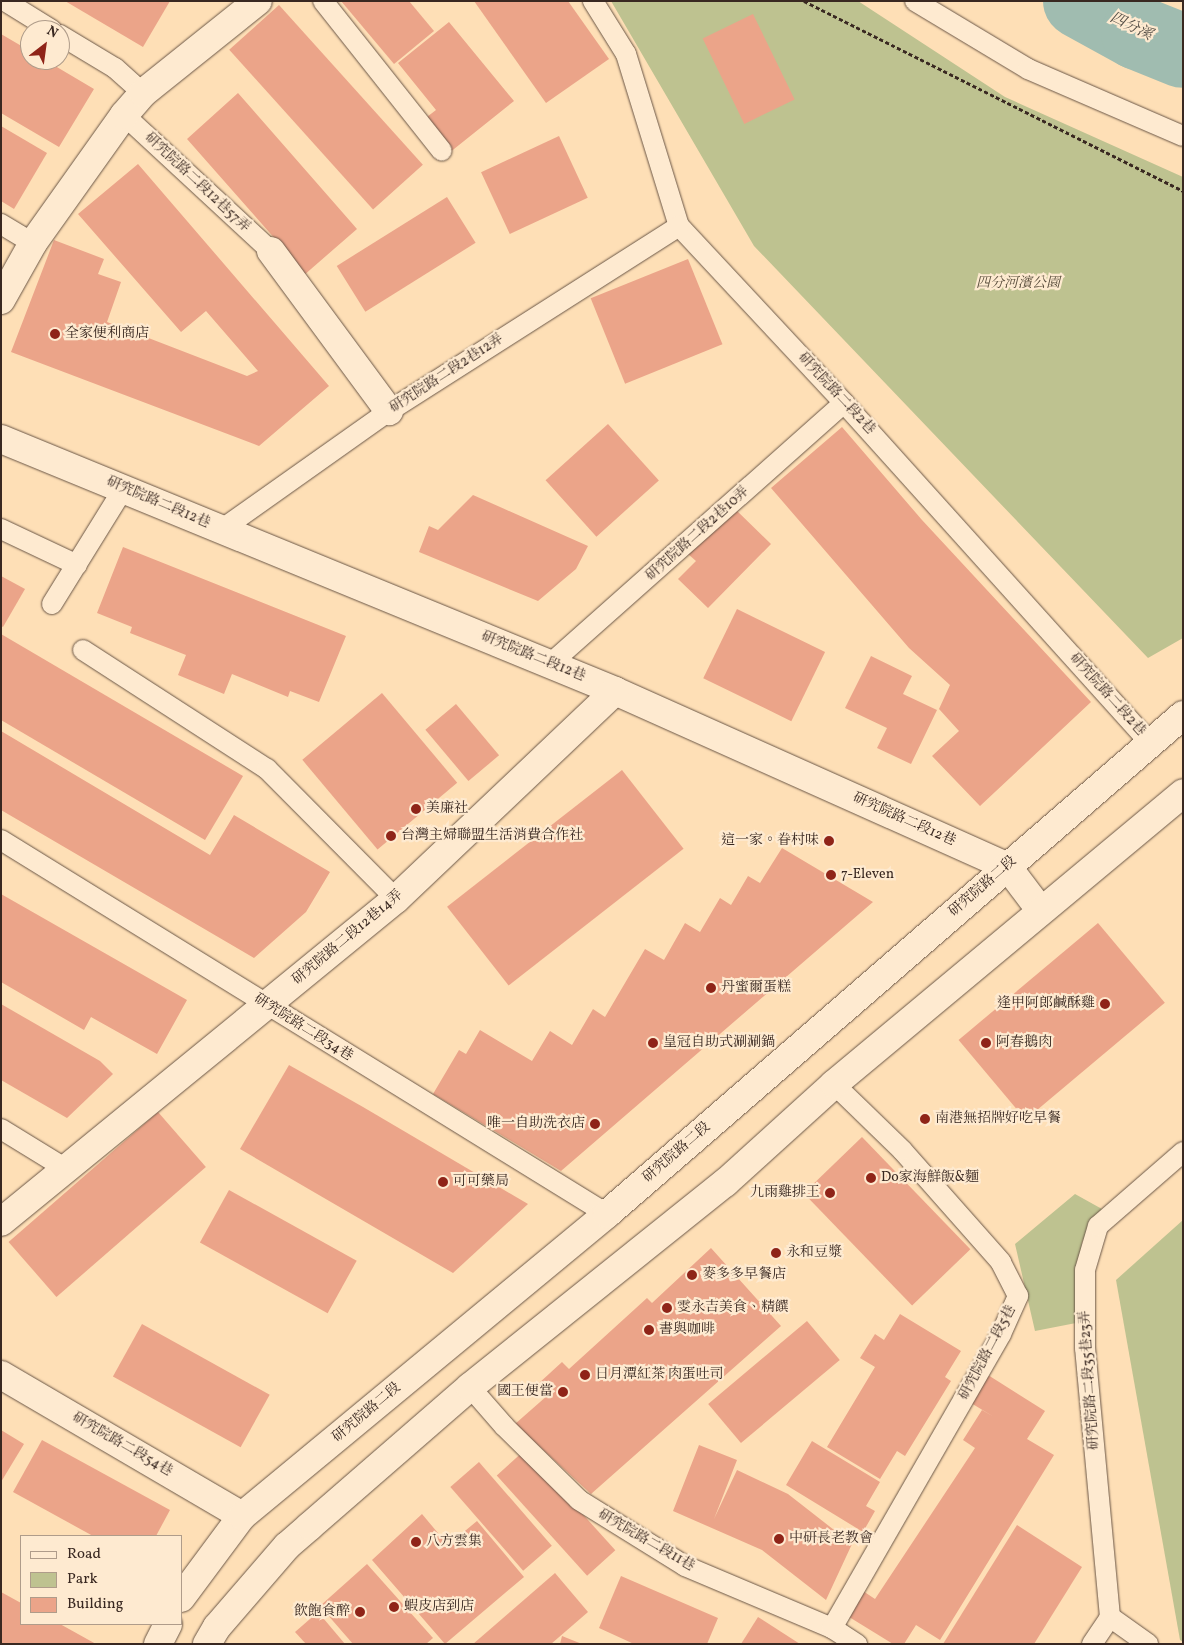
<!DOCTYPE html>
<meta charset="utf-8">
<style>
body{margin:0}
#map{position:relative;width:1184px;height:1645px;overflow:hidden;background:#fedfb6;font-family:Vollkorn,"Noto Serif TC",serif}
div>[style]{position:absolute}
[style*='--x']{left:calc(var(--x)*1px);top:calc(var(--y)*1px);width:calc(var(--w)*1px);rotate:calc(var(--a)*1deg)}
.green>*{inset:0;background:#bec290}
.river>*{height:74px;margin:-37px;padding:0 37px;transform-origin:37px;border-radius:37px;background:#a0bcb0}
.building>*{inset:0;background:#eba489;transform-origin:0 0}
.path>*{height:3px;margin-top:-1.5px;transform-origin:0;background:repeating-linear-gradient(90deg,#392821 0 4px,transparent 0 6.5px)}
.roads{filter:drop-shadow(0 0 1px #6a5646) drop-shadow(0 0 1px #6a5646)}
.lane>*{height:20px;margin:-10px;padding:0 10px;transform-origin:10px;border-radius:10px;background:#feead0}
.street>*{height:28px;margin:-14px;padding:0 14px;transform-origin:14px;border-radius:14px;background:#feead0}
.secondary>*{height:28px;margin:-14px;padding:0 14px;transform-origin:14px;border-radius:14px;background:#feead0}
.dots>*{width:14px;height:14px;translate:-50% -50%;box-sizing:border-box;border:2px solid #feead0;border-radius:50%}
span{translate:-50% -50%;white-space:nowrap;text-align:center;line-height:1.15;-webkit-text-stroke:4.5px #feead0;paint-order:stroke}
.street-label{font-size:14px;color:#392821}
.park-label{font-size:14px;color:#5a4e3d;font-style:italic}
.poi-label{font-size:14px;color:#392821}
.left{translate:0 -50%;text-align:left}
.right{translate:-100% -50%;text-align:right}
.water-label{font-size:15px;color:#534d45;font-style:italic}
.frame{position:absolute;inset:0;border:2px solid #392821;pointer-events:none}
.legend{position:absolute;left:20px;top:1535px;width:162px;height:90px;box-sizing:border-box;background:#feead0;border:1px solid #af9c8a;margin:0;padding:6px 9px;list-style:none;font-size:15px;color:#392821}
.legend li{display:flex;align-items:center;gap:10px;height:25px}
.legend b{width:25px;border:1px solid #af9c8a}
.north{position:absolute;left:20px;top:20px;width:50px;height:50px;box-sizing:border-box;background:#feead0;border:1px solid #af9c8a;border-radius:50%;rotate:30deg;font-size:14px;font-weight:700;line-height:20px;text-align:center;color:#392821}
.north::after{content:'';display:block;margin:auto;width:18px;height:22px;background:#8f2418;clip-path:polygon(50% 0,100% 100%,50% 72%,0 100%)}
</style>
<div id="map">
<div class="green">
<i style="clip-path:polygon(611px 1px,858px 1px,1005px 97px,1183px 177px,1183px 638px,1148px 658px,754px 246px)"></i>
<i style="clip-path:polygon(1075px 1194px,1102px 1209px,1082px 1242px,1076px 1323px,1035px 1331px,1015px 1244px)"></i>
<i style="clip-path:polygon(1183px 1220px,1183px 1642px,1180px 1640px,1116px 1280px)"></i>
</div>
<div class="river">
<i style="--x:1080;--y:1;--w:66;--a:28.9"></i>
<i style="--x:1138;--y:33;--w:48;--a:21.8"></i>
</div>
<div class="building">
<i style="clip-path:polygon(65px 1px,170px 1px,143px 47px)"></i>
<i style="clip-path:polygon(341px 1px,409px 1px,434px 31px,394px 64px)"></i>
<i style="clip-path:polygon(474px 1px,568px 1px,609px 59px,546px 103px)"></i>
<i style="left:279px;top:5px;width:215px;height:67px;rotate:48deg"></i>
<i style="left:753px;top:14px;width:95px;height:56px;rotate:64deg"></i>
<i style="clip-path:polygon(449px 22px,514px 101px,449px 153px,423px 120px,436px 110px,398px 63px)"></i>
<i style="clip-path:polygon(1px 34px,30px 51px,30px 60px,45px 60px,94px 89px,59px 147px,1px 113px)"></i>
<i style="clip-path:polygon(238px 93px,357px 229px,288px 289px,284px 249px,187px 139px)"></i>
<i style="clip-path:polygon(1px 126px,47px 153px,14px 209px,1px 201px)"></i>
<i style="left:559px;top:136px;width:68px;height:86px;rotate:65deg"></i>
<i style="clip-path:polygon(138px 164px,329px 386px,259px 446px,11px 352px,54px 240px,104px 259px,98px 274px,121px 282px,107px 322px,247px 376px,258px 371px,206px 311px,181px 332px,78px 214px)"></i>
<i style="left:447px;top:197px;width:54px;height:130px;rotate:58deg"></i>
<i style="left:688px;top:259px;width:92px;height:105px;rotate:68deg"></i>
<i style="left:608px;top:424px;width:76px;height:84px;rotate:48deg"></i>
<i style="clip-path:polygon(842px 427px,922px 520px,1091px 702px,980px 806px,932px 756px,959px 731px,939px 709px,950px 685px,909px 648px,771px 488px)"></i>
<i style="clip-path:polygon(473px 495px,588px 546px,576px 569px,538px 601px,419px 552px,429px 526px,438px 530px)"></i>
<i style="clip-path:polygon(733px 507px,771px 544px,708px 608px,678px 579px,696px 561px,688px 554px)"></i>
<i style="clip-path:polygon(123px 547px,346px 636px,319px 702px,290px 691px,288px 697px,232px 674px,224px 694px,178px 675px,186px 655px,130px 633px,132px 627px,97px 613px)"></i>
<i style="clip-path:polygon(1px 576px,25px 589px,3px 627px,1px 626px)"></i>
<i style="left:737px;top:609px;width:98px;height:77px;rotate:26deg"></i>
<i style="clip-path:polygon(1px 634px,243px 776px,205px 840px,1px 720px)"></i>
<i style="clip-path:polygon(871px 656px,912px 676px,903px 694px,937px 710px,911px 764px,877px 748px,887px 728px,845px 708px)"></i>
<i style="left:382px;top:693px;width:117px;height:104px;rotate:50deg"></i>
<i style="left:456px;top:704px;width:67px;height:40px;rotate:50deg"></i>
<i style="clip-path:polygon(1px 731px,210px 855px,234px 815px,330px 872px,306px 912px,254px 958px,1px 810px)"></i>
<i style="left:622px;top:770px;width:100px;height:222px;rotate:52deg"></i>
<i style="clip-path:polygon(782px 848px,873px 902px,561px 1171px,433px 1094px,459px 1050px,466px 1054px,480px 1030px,532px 1061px,550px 1031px,572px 1045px,593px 1009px,605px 1017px,645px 949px,664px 960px,685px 923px,700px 932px,720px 898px,731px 905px,748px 876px,760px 883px)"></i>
<i style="clip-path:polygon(1px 894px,187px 1000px,157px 1054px,91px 1017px,84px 1030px,1px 982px)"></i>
<i style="left:1098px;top:923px;width:104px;height:182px;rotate:50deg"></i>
<i style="clip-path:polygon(1px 1004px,100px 1061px,113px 1074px,67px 1118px,1px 1080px)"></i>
<i style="clip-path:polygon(289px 1065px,363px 1107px,528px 1204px,453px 1273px,240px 1149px)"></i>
<i style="left:158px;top:1112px;width:73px;height:198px;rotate:49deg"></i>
<i style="left:862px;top:1137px;width:156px;height:81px;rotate:46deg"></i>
<i style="left:229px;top:1190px;width:146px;height:60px;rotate:29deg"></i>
<i style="clip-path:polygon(711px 1248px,781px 1326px,591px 1494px,515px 1424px,548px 1395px,538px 1384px,562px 1362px,569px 1369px,647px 1298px,652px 1303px)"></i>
<i style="clip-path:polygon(900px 1314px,961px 1351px,945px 1377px,951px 1381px,905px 1456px,897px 1451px,880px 1479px,827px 1447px,875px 1367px,860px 1358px,875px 1334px,884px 1340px)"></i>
<i style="left:807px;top:1321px;width:51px;height:129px;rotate:50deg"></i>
<i style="left:142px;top:1324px;width:146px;height:60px;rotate:29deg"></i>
<i style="clip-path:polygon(988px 1375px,1045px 1411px,1027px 1439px,1054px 1455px,940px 1640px,916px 1625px,904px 1644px,893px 1644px,841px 1612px,857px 1587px,875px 1599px,975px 1448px,963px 1440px,982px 1410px,994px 1417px,971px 1403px)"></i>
<i style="clip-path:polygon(1px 1430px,24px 1444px,1px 1482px)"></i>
<i style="clip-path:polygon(42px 1440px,170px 1510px,156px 1536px,93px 1536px,13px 1492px)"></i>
<i style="clip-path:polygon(812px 1441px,880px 1482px,866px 1506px,875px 1511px,863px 1532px,786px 1485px)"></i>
<i style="clip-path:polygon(699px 1445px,737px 1460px,714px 1519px,737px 1470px,788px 1494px,852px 1544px,826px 1600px,762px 1550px,673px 1511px)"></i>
<i style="left:525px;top:1450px;width:135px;height:38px;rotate:48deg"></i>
<i style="left:479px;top:1462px;width:111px;height:38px;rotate:49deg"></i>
<i style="clip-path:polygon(422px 1514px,448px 1545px,477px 1521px,524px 1577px,445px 1644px,372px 1560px)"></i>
<i style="clip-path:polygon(1017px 1525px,1082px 1567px,1034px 1644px,943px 1644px)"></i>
<i style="clip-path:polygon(367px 1564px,433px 1638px,426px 1644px,353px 1644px,320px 1606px)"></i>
<i style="clip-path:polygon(555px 1573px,588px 1612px,551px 1644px,473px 1644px)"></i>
<i style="clip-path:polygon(621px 1576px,718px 1618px,707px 1644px,634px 1644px,599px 1628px)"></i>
<i style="clip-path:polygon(1px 1592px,21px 1603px,21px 1624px,60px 1624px,96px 1644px,1px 1644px)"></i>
<i style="clip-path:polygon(318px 1612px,345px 1644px,306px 1644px,295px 1632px)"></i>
<i style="clip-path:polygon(758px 1617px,800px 1644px,741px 1644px)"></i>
<i style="clip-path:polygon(562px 1636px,582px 1644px,560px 1644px)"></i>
</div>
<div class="path">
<i style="--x:804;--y:1;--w:424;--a:26.6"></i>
</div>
<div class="roads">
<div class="lane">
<i style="--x:5;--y:1;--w:55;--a:31.7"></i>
<i style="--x:323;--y:1;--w:191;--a:51.6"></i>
<i style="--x:593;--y:1;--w:62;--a:58.1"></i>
<i style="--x:626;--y:54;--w:180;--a:72.9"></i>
<i style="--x:679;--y:226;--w:242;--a:47"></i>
<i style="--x:844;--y:403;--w:459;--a:48"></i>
<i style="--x:915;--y:1;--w:132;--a:31"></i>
<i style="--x:1028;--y:69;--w:169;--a:23.4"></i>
<i style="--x:60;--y:35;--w:64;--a:31"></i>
<i style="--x:115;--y:68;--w:38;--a:42"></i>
<i style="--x:124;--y:115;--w:200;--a:42.8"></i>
<i style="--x:1;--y:224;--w:37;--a:31"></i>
<i style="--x:1;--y:529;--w:84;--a:25.3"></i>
<i style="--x:221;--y:530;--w:206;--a:-35.3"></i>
<i style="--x:389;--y:411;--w:344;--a:-32.5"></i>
<i style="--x:52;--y:604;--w:137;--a:-58.2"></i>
<i style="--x:83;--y:650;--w:219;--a:32.9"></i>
<i style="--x:267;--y:769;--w:183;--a:45.2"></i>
<i style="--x:550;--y:664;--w:393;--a:-41.6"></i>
<i style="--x:1;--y:840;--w:712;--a:31.68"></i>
<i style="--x:1;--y:1129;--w:76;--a:31.6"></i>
<i style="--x:470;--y:1387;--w:52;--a:48.9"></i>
<i style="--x:504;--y:1426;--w:105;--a:44.6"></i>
<i style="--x:579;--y:1500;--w:125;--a:31.9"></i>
<i style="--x:685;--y:1566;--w:160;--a:22.9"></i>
<i style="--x:832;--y:1628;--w:30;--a:33"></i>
<i style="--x:832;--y:1628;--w:339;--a:-60.1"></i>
<i style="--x:1001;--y:1334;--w:42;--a:-65.9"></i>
<i style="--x:1018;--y:1296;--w:38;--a:-117"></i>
<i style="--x:1001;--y:1262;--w:149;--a:-131.5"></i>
<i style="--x:902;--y:1150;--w:95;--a:-135.9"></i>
<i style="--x:1092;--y:1644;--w:32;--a:-56"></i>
<i style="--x:1148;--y:1644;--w:47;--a:-144.6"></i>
<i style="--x:1110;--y:1617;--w:270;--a:-95.3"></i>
<i style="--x:1085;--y:1348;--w:78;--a:-90"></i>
<i style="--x:1085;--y:1270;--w:46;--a:-73.5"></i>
<i style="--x:1098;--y:1226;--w:113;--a:-41"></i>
</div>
<div class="street">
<i style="--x:271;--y:251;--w:199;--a:53.6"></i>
<i style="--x:1;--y:300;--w:65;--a:-60.7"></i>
<i style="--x:33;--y:243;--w:157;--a:-54.6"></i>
<i style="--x:124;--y:115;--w:29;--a:-49"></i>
<i style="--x:143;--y:93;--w:147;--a:-38.7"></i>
<i style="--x:1;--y:439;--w:664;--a:22.31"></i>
<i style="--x:615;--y:691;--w:429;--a:24.1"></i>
<i style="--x:1007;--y:866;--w:56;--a:52.9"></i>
<i style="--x:1;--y:1222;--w:510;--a:-39.27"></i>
<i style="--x:396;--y:899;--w:302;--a:-43.5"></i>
<i style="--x:1;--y:1375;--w:279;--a:30.3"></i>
</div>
<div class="secondary">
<i style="--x:181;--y:1598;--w:102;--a:-53.4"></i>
<i style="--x:242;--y:1516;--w:474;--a:-39.6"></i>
<i style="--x:607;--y:1214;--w:762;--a:-40.9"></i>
<i style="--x:158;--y:1644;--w:22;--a:-63"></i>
<i style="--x:207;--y:1644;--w:20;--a:-60"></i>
<i style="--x:217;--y:1627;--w:107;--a:-49.2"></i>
<i style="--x:287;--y:1546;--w:30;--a:-41"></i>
<i style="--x:310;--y:1526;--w:212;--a:-41"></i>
<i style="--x:470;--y:1387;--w:327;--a:-38.7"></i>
<i style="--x:725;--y:1183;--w:147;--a:-42.2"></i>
<i style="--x:834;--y:1084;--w:454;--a:-39.8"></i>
</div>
</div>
<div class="dots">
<i style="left:55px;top:334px;background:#8f2418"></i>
<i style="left:416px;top:809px;background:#8f2418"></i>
<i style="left:391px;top:836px;background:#8f2418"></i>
<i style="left:829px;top:841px;background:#8f2418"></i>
<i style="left:831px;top:875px;background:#8f2418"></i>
<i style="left:711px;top:988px;background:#8f2418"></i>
<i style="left:1105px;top:1004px;background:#8f2418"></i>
<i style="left:653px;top:1043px;background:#8f2418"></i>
<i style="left:986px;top:1043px;background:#8f2418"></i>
<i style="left:925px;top:1119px;background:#8f2418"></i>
<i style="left:595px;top:1124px;background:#8f2418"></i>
<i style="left:871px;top:1178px;background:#8f2418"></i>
<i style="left:443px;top:1182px;background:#8f2418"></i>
<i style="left:830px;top:1193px;background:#8f2418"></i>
<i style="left:776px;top:1253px;background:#8f2418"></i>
<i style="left:692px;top:1275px;background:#8f2418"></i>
<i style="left:667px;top:1308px;background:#8f2418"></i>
<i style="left:649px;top:1330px;background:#8f2418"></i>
<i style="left:585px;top:1375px;background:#8f2418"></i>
<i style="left:563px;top:1392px;background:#8f2418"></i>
<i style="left:779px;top:1539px;background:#8f2418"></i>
<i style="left:416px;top:1542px;background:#8f2418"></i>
<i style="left:394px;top:1607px;background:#8f2418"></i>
<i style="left:360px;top:1612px;background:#8f2418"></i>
</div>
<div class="street-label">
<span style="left:197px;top:183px;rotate:43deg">研究院路二段12巷57弄</span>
<span style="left:447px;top:374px;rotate:-33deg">研究院路二段2巷12弄</span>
<span style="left:836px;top:394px;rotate:47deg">研究院路二段2巷</span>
<span style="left:158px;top:503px;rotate:23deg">研究院路二段12巷</span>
<span style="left:698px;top:534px;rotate:-42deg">研究院路二段2巷10弄</span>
<span style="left:533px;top:657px;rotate:22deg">研究院路二段12巷</span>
<span style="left:1107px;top:695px;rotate:48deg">研究院路二段2巷</span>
<span style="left:904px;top:820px;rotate:24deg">研究院路二段12巷</span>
<span style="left:983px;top:887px;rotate:-41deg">研究院路二段</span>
<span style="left:348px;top:938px;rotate:-40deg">研究院路二段12巷14弄</span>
<span style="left:303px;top:1028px;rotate:32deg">研究院路二段34巷</span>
<span style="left:677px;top:1153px;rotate:-41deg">研究院路二段</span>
<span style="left:988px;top:1353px;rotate:-62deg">研究院路二段5巷</span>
<span style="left:1090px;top:1380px;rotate:-94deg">研究院路二段35巷23弄</span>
<span style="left:367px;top:1413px;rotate:-40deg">研究院路二段</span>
<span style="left:122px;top:1445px;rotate:30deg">研究院路二段54巷</span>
<span style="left:646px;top:1541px;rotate:30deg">研究院路二段11巷</span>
</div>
<div class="park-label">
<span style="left:1018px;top:284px">四分河濱公園</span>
</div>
<div class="poi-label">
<span class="left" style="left:65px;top:334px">全家便利商店</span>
<span class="left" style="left:426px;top:809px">美廉社</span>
<span class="left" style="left:401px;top:836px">台灣主婦聯盟生活消費合作社</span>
<span class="right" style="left:819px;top:841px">這一家。眷村味</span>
<span class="left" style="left:841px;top:875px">7-Eleven</span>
<span class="left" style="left:721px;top:988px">丹蜜爾蛋糕</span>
<span class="right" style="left:1095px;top:1004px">逢甲阿郎鹹酥雞</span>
<span class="left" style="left:663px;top:1043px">皇冠自助式涮涮鍋</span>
<span class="left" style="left:996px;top:1043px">阿春鵝肉</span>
<span class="left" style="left:935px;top:1119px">南港無招牌好吃早餐</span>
<span class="right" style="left:585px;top:1124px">唯一自助洗衣店</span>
<span class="left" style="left:881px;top:1178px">Do家海鮮飯&amp;麵</span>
<span class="left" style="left:453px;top:1182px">可可藥局</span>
<span class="right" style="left:820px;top:1193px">九雨雞排王</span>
<span class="left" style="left:786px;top:1253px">永和豆漿</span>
<span class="left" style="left:702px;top:1275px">麥多多早餐店</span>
<span class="left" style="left:677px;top:1308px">雯永吉美食、精饌</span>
<span class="left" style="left:659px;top:1330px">書與咖啡</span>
<span class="left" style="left:595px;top:1375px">日月潭紅茶 肉蛋吐司</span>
<span class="right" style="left:553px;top:1392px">國王便當</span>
<span class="left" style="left:789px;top:1539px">中研長老教會</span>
<span class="left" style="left:426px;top:1542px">八方雲集</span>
<span class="left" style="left:404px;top:1607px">蝦皮店到店</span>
<span class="right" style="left:350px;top:1612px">飲飽食醉</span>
</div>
<div class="water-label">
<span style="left:1131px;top:27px;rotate:26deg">四分溪</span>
</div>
<div class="frame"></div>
<ul class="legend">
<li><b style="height:6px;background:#feead0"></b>Road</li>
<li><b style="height:14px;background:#bec290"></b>Park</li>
<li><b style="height:14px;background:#eba489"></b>Building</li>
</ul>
<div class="north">N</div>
</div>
